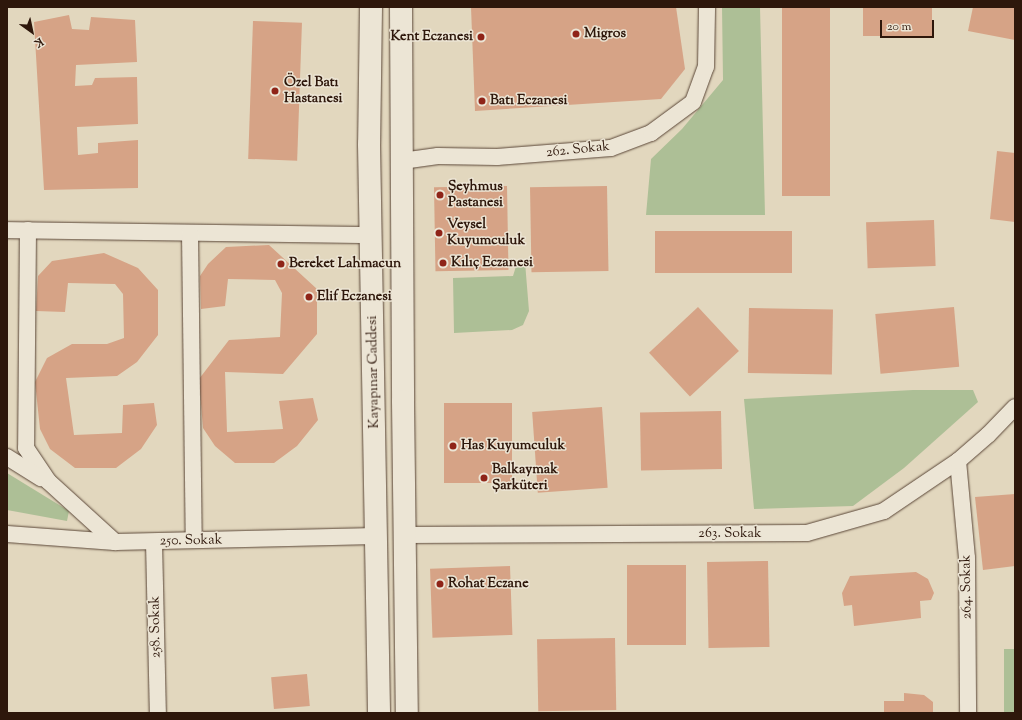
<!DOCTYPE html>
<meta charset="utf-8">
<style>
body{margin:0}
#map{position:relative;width:1022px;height:720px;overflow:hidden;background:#e2d7be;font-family:"Sorts Mill Goudy",serif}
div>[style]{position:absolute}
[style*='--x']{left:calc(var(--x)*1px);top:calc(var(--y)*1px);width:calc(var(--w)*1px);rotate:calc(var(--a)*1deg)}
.green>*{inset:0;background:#adbf96;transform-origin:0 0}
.building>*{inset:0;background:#d6a386;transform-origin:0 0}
.roads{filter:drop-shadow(0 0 1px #5b4738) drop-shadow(0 0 1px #5b4738)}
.street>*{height:16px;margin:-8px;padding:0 8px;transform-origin:8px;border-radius:8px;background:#ece5d5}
.secondary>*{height:22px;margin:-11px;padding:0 11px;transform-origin:11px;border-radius:11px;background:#ece5d5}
.dots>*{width:11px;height:11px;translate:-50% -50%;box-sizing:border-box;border:2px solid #ece5d5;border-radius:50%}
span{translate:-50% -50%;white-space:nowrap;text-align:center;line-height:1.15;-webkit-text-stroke:3px #ece5d5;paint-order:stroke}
.poi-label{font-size:14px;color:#2e170b;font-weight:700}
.left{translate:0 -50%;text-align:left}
.right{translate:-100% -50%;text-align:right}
.street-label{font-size:14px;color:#2e170b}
.frame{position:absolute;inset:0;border:8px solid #2e170b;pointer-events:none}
.north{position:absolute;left:12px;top:12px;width:40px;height:40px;-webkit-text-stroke:3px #ece5d5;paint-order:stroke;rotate:147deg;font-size:11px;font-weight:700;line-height:16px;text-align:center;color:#2e170b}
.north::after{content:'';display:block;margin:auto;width:14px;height:18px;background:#2e170b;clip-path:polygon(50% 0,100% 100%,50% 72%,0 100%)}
.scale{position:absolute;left:880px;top:20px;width:54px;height:18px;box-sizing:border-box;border:2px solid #2e170b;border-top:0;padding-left:5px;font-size:12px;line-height:14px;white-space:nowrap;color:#2e170b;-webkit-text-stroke:3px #ece5d5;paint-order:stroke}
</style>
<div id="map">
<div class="green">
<i style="clip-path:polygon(722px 7px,760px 7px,765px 215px,646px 215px,651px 159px,682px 129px,723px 80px)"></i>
<i style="clip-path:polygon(525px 262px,529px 311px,523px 325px,512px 330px,454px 333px,453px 278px,513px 276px,517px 263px)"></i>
<i style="clip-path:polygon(913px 390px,973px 390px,978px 402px,904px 468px,853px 506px,754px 509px,744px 399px)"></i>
<i style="clip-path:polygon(7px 473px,69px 511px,67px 521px,7px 510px)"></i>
<i style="left:1015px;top:649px;width:64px;height:11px;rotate:90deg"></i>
</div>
<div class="building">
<i style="clip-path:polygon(471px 7px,676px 7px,685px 69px,661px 99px,475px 111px)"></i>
<i style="left:782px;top:7px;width:48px;height:189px"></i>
<i style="left:863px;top:7px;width:69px;height:29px"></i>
<i style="clip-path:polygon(973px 7px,1015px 7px,1015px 40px,968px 31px)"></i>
<i style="clip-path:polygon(69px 15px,72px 29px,89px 30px,91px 17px,135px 20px,137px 62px,76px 65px,75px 86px,92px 85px,95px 78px,137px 77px,138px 124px,77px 127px,78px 155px,98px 153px,98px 143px,138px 140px,138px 188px,44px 190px,34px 22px)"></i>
<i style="left:253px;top:21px;width:49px;height:138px;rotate:2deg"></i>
<i style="clip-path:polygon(997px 151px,1015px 153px,1015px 222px,990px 219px)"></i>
<i style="left:507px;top:186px;width:84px;height:73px;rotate:89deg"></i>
<i style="left:607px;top:186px;width:85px;height:77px;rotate:89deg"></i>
<i style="left:934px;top:220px;width:46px;height:68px;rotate:88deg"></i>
<i style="left:655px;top:231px;width:137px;height:42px"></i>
<i style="clip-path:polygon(269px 245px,317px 289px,317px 334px,283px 374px,225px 372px,227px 432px,283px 429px,279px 401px,313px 398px,318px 420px,297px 446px,274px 463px,235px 463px,215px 446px,203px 428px,199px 379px,229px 340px,280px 337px,282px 293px,275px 280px,228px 279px,225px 306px,201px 309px,200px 276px,208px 264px,226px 247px)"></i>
<i style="clip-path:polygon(104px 253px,138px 268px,158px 290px,158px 335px,137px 362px,117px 376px,66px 378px,74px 435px,122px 433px,123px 405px,154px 403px,157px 425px,141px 449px,116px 468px,75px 468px,50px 449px,40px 429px,35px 382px,47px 358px,72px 344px,107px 344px,124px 338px,123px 294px,115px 284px,68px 283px,65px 312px,36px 311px,38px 276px,52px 261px)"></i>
<i style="left:698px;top:307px;width:60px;height:67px;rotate:47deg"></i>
<i style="left:954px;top:307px;width:60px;height:79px;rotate:85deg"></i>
<i style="left:749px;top:308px;width:84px;height:65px;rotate:1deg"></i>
<i style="left:512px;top:403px;width:80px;height:68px;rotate:90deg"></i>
<i style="left:602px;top:407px;width:81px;height:70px;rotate:86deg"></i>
<i style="left:721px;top:411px;width:58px;height:81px;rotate:89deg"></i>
<i style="clip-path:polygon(1015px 494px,1015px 566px,983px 570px,975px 497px)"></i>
<i style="left:768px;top:561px;width:86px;height:61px;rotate:89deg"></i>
<i style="left:627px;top:565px;width:59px;height:80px"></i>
<i style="left:510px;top:566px;width:69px;height:80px;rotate:88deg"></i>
<i style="clip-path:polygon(916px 572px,928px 579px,934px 593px,931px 600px,920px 601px,921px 618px,854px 626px,852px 605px,844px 606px,842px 593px,850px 576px)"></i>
<i style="left:615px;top:638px;width:72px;height:78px;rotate:89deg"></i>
<i style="left:307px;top:674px;width:32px;height:36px;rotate:85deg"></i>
<i style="clip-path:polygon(904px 693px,924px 695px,933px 702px,933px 713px,884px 713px,884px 701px,904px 701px)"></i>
</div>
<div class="roads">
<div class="street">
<i style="--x:402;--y:161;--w:36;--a:-8"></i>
<i style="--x:438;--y:156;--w:59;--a:1"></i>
<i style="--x:497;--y:157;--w:114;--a:-4.5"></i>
<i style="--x:611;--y:148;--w:43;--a:-20.6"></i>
<i style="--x:651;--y:133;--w:52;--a:-36.4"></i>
<i style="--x:693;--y:102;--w:37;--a:-70"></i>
<i style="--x:706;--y:67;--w:60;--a:-89"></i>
<i style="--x:7;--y:230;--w:364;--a:0.8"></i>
<i style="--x:28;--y:230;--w:218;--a:90.5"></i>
<i style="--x:26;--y:448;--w:40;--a:56"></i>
<i style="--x:48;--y:481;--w:91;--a:42.3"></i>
<i style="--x:190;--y:233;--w:307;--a:89.3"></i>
<i style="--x:7;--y:457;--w:40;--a:32"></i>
<i style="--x:958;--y:461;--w:97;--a:84.7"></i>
<i style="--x:967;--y:558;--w:155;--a:89.6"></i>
<i style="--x:7;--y:534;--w:108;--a:4.2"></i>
<i style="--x:115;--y:542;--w:261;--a:-1.3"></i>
<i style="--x:405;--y:535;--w:402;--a:-0.3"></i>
<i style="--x:807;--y:533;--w:80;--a:-15.9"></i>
<i style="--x:884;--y:511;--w:89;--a:-34"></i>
<i style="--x:958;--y:461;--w:40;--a:-41"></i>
<i style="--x:988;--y:435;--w:39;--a:-46"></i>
<i style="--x:154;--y:542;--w:171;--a:88.7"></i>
</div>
<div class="secondary">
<i style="--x:371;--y:7;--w:137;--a:90.8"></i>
<i style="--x:369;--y:144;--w:569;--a:88.99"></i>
<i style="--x:401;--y:7;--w:394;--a:89.7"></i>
<i style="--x:403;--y:401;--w:312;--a:89.3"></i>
</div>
</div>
<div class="dots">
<i style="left:576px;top:34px;background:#8f2418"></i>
<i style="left:481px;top:37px;background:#8f2418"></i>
<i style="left:275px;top:91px;background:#8f2418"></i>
<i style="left:482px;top:101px;background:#8f2418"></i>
<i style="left:440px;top:195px;background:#8f2418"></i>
<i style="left:439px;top:233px;background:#8f2418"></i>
<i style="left:443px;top:263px;background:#8f2418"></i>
<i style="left:281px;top:264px;background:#8f2418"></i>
<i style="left:309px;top:297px;background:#8f2418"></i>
<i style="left:453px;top:446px;background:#8f2418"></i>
<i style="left:484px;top:478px;background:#8f2418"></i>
<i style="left:440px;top:584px;background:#8f2418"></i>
</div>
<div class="poi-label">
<span class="left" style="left:584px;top:34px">Migros</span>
<span class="right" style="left:473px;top:37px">Kent Eczanesi</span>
<span class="left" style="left:284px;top:91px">Özel Batı<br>Hastanesi</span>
<span class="left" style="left:490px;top:101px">Batı Eczanesi</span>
<span class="left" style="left:448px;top:195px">Şeyhmus<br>Pastanesi</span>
<span class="left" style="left:447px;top:233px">Veysel<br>Kuyumculuk</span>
<span class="left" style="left:451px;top:263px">Kılıç Eczanesi</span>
<span class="left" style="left:289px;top:264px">Bereket Lahmacun</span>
<span class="left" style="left:317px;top:297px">Elif Eczanesi</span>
<span class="left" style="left:461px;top:446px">Has Kuyumculuk</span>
<span class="left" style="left:492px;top:478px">Balkaymak<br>Şarküteri</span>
<span class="left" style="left:448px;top:584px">Rohat Eczane</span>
</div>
<div class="street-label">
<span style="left:578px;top:150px;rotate:-6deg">262. Sokak</span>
<span style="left:374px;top:372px;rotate:-91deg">Kayapınar Caddesi</span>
<span style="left:730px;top:534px">263. Sokak</span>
<span style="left:191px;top:541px;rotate:-1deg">250. Sokak</span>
<span style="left:967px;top:587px;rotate:-91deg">264. Sokak</span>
<span style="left:156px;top:627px;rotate:-91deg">258. Sokak</span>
</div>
<div class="frame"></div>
<div class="north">K</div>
<div class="scale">20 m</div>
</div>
